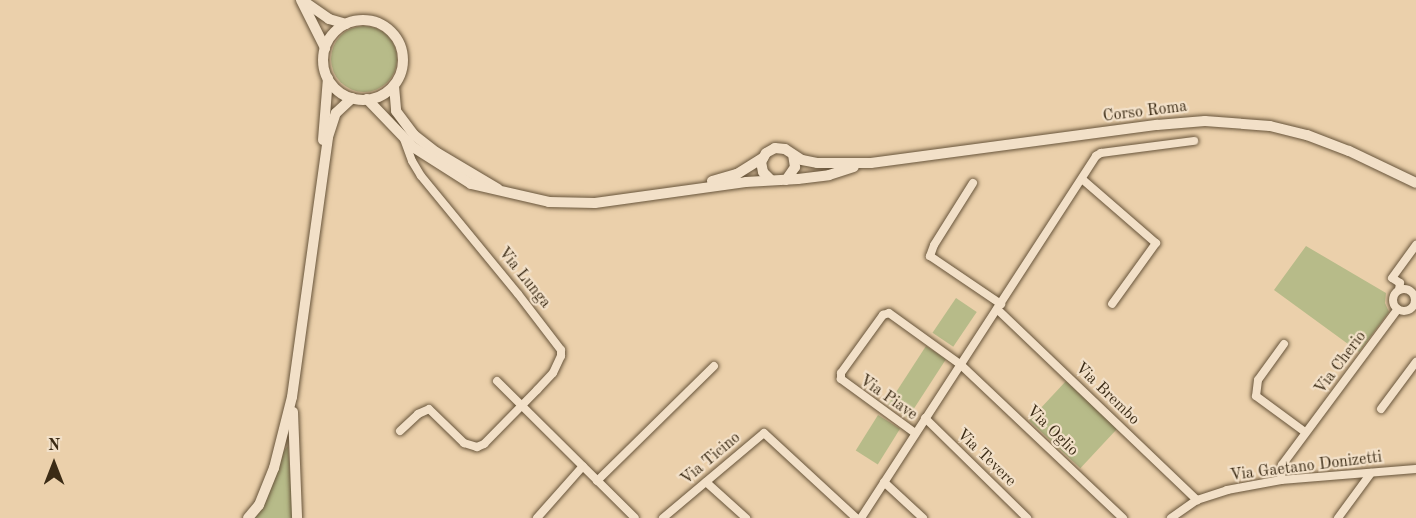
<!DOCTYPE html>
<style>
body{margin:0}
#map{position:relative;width:1416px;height:518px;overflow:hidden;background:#ebd0ab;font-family:"Old Standard TT",serif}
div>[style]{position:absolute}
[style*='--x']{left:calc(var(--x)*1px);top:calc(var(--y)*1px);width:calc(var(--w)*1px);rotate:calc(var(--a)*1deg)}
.green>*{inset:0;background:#b7bb89;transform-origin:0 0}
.round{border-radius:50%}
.roads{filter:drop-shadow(0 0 2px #67543a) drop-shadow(0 0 2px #67543a)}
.minor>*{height:8px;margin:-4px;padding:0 4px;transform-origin:4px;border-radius:4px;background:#f2e0c8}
.minor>.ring{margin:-4px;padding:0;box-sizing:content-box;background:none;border:8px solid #f2e0c8;border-radius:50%}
.tertiary>*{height:10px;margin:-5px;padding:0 5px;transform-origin:5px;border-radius:5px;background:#f2e0c8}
.secondary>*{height:10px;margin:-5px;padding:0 5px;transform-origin:5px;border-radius:5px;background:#f2e0c8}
.secondary>.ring{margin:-5px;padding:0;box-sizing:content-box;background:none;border:10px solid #f2e0c8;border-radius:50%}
span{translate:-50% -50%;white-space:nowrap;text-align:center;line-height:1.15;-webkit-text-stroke:4.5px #f2e0c8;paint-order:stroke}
.street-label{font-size:16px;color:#3b2b15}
.north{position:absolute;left:24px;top:434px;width:60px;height:60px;-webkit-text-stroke:4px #f2e0c8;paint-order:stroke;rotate:0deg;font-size:16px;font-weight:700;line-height:24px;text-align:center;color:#3b2b15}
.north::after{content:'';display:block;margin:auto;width:21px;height:27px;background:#3b2b15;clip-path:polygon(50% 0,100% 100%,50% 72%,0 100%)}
</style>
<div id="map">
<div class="green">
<i class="round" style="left:331px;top:26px;width:66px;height:66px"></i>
<i style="clip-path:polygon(1306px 246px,1386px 293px,1385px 303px,1389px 312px,1359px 352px,1274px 290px)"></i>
<i style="left:956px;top:298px;width:25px;height:42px;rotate:34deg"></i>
<i style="left:926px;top:346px;width:24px;height:70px;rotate:33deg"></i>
<i style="left:1066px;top:381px;width:70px;height:54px;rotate:43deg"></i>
<i style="left:878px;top:415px;width:26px;height:42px;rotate:32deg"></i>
<i style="clip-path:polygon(288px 446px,293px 518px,253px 518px,283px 452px)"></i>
</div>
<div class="roads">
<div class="minor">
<i style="--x:1082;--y:179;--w:98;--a:40.9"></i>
<i style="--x:1156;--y:243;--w:75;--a:125.8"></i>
<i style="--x:973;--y:183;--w:73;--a:122.2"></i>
<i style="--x:934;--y:245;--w:12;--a:110"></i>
<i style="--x:930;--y:256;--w:86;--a:34.1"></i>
<i class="ring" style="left:1393px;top:289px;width:14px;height:14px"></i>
<i style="--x:1399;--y:290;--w:7;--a:-82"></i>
<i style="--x:1400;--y:283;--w:9;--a:-148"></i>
<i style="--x:1392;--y:278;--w:41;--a:-54"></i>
<i style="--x:997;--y:309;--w:277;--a:43.7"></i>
<i style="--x:1284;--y:344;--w:44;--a:125.8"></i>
<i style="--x:1258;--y:380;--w:16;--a:97"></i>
<i style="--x:1256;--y:396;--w:61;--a:36.3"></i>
<i style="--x:497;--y:381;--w:194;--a:44.8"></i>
<i style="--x:1381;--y:409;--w:59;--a:-53.3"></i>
<i style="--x:925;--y:418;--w:143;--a:44.4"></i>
<i style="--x:400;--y:431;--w:25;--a:-43"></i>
<i style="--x:418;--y:414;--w:12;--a:-24"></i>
<i style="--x:429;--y:409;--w:49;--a:44.2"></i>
<i style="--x:464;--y:443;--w:14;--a:17"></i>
<i style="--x:477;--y:447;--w:8;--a:-23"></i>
<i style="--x:484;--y:444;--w:76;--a:-45.5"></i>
<i style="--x:537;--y:390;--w:23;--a:-47"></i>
<i style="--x:553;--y:373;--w:19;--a:-65"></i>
<i style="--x:561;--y:356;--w:6;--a:-90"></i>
<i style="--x:561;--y:350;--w:71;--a:-127.5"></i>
<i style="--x:518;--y:294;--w:153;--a:-129.4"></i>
<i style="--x:421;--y:176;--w:17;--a:-121"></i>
<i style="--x:412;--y:161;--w:23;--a:-110"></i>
<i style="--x:915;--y:433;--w:92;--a:-143.9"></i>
<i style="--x:841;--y:379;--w:6;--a:-90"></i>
<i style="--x:841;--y:373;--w:72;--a:-54.1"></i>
<i style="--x:883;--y:315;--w:6;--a:-18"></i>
<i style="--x:889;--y:313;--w:89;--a:35.8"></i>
<i style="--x:961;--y:365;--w:223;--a:43.4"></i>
<i style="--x:1281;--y:480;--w:15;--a:-86"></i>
<i style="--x:1282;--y:465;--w:194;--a:-53.4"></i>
<i style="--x:597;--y:481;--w:164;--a:-44.5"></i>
<i style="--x:706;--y:482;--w:54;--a:42"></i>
<i style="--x:884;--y:482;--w:53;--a:42.7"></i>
<i style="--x:537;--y:518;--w:69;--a:-48.5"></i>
<i style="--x:663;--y:518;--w:132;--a:-40.1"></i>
<i style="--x:764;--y:433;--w:125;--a:42.7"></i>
<i style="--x:861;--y:518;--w:432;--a:-57"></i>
<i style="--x:1096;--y:156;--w:6;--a:-31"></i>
<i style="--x:1101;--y:153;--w:94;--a:-7.4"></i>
<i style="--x:1171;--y:518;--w:32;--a:-35"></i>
<i style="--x:1197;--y:500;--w:32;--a:-18"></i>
<i style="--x:1227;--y:490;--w:55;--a:-10.5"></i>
<i style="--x:1281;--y:480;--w:135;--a:-4.7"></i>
<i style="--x:1338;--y:518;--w:56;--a:-53.7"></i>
</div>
<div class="tertiary">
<i style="--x:301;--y:0;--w:54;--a:63.4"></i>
<i style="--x:302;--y:0;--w:33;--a:35"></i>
<i style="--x:329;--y:19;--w:18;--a:16"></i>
<i style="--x:394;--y:86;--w:25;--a:85"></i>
<i style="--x:396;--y:111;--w:30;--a:53"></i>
<i style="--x:414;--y:135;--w:28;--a:38"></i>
<i style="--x:436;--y:152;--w:72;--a:30.8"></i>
<i style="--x:367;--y:99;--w:66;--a:46.2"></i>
<i style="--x:413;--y:147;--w:69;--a:32.5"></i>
<i style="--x:471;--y:184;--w:80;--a:13"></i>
<i style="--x:549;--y:202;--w:46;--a:1.2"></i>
<i style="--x:595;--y:203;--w:152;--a:-7.9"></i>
<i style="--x:746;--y:182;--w:52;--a:-3.3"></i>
<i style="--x:798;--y:179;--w:31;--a:-7"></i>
<i style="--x:829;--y:175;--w:26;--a:-18"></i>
<i style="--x:771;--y:180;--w:11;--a:-135"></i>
<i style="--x:763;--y:172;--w:10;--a:-101"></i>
<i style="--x:761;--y:162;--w:10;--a:-61"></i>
<i style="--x:766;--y:153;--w:10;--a:-29"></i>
<i style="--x:775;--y:148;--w:10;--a:6"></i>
<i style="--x:785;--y:149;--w:20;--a:33"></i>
<i style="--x:802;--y:160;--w:15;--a:11"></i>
<i style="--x:817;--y:163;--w:54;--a:0"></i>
<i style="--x:871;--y:163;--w:289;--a:-7.6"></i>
<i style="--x:1157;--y:125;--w:48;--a:-4.8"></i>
<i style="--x:1205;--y:121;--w:65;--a:4.4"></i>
<i style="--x:1270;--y:126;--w:38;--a:14"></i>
<i style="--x:1307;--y:135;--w:45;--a:20.9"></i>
<i style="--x:1349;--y:151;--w:74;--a:25.5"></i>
<i style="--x:786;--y:180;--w:16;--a:-55"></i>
<i style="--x:795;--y:167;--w:12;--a:-99"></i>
<i style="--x:712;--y:181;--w:26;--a:-16"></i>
<i style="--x:737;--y:174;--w:31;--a:-32"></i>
</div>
<div class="secondary">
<i class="ring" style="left:323px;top:20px;width:70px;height:70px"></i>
<i style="--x:323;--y:140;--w:62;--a:-85.4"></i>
<i style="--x:293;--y:412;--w:106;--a:87.8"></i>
<i style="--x:248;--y:518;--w:17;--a:-50"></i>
<i style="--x:259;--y:505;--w:40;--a:-68"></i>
<i style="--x:274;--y:468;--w:73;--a:-75.8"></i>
<i style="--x:292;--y:397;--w:262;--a:-82.1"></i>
<i style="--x:328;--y:137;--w:25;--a:-72"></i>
<i style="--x:336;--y:113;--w:22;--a:-43"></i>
</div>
</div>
<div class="street-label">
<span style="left:1145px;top:112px;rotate:-7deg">Corso Roma</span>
<span style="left:524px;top:278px;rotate:51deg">Via Lunga</span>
<span style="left:1341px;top:363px;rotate:-53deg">Via Cherio</span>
<span style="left:1107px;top:394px;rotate:44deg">Via Brembo</span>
<span style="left:888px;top:398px;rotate:35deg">Via Piave</span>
<span style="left:1052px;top:431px;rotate:44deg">Via Oglio</span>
<span style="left:986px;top:458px;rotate:44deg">Via Tevere</span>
<span style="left:711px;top:459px;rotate:-40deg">Via Ticino</span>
<span style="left:1306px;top:467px;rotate:-7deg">Via Gaetano Donizetti</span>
</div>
<div class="north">N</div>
</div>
